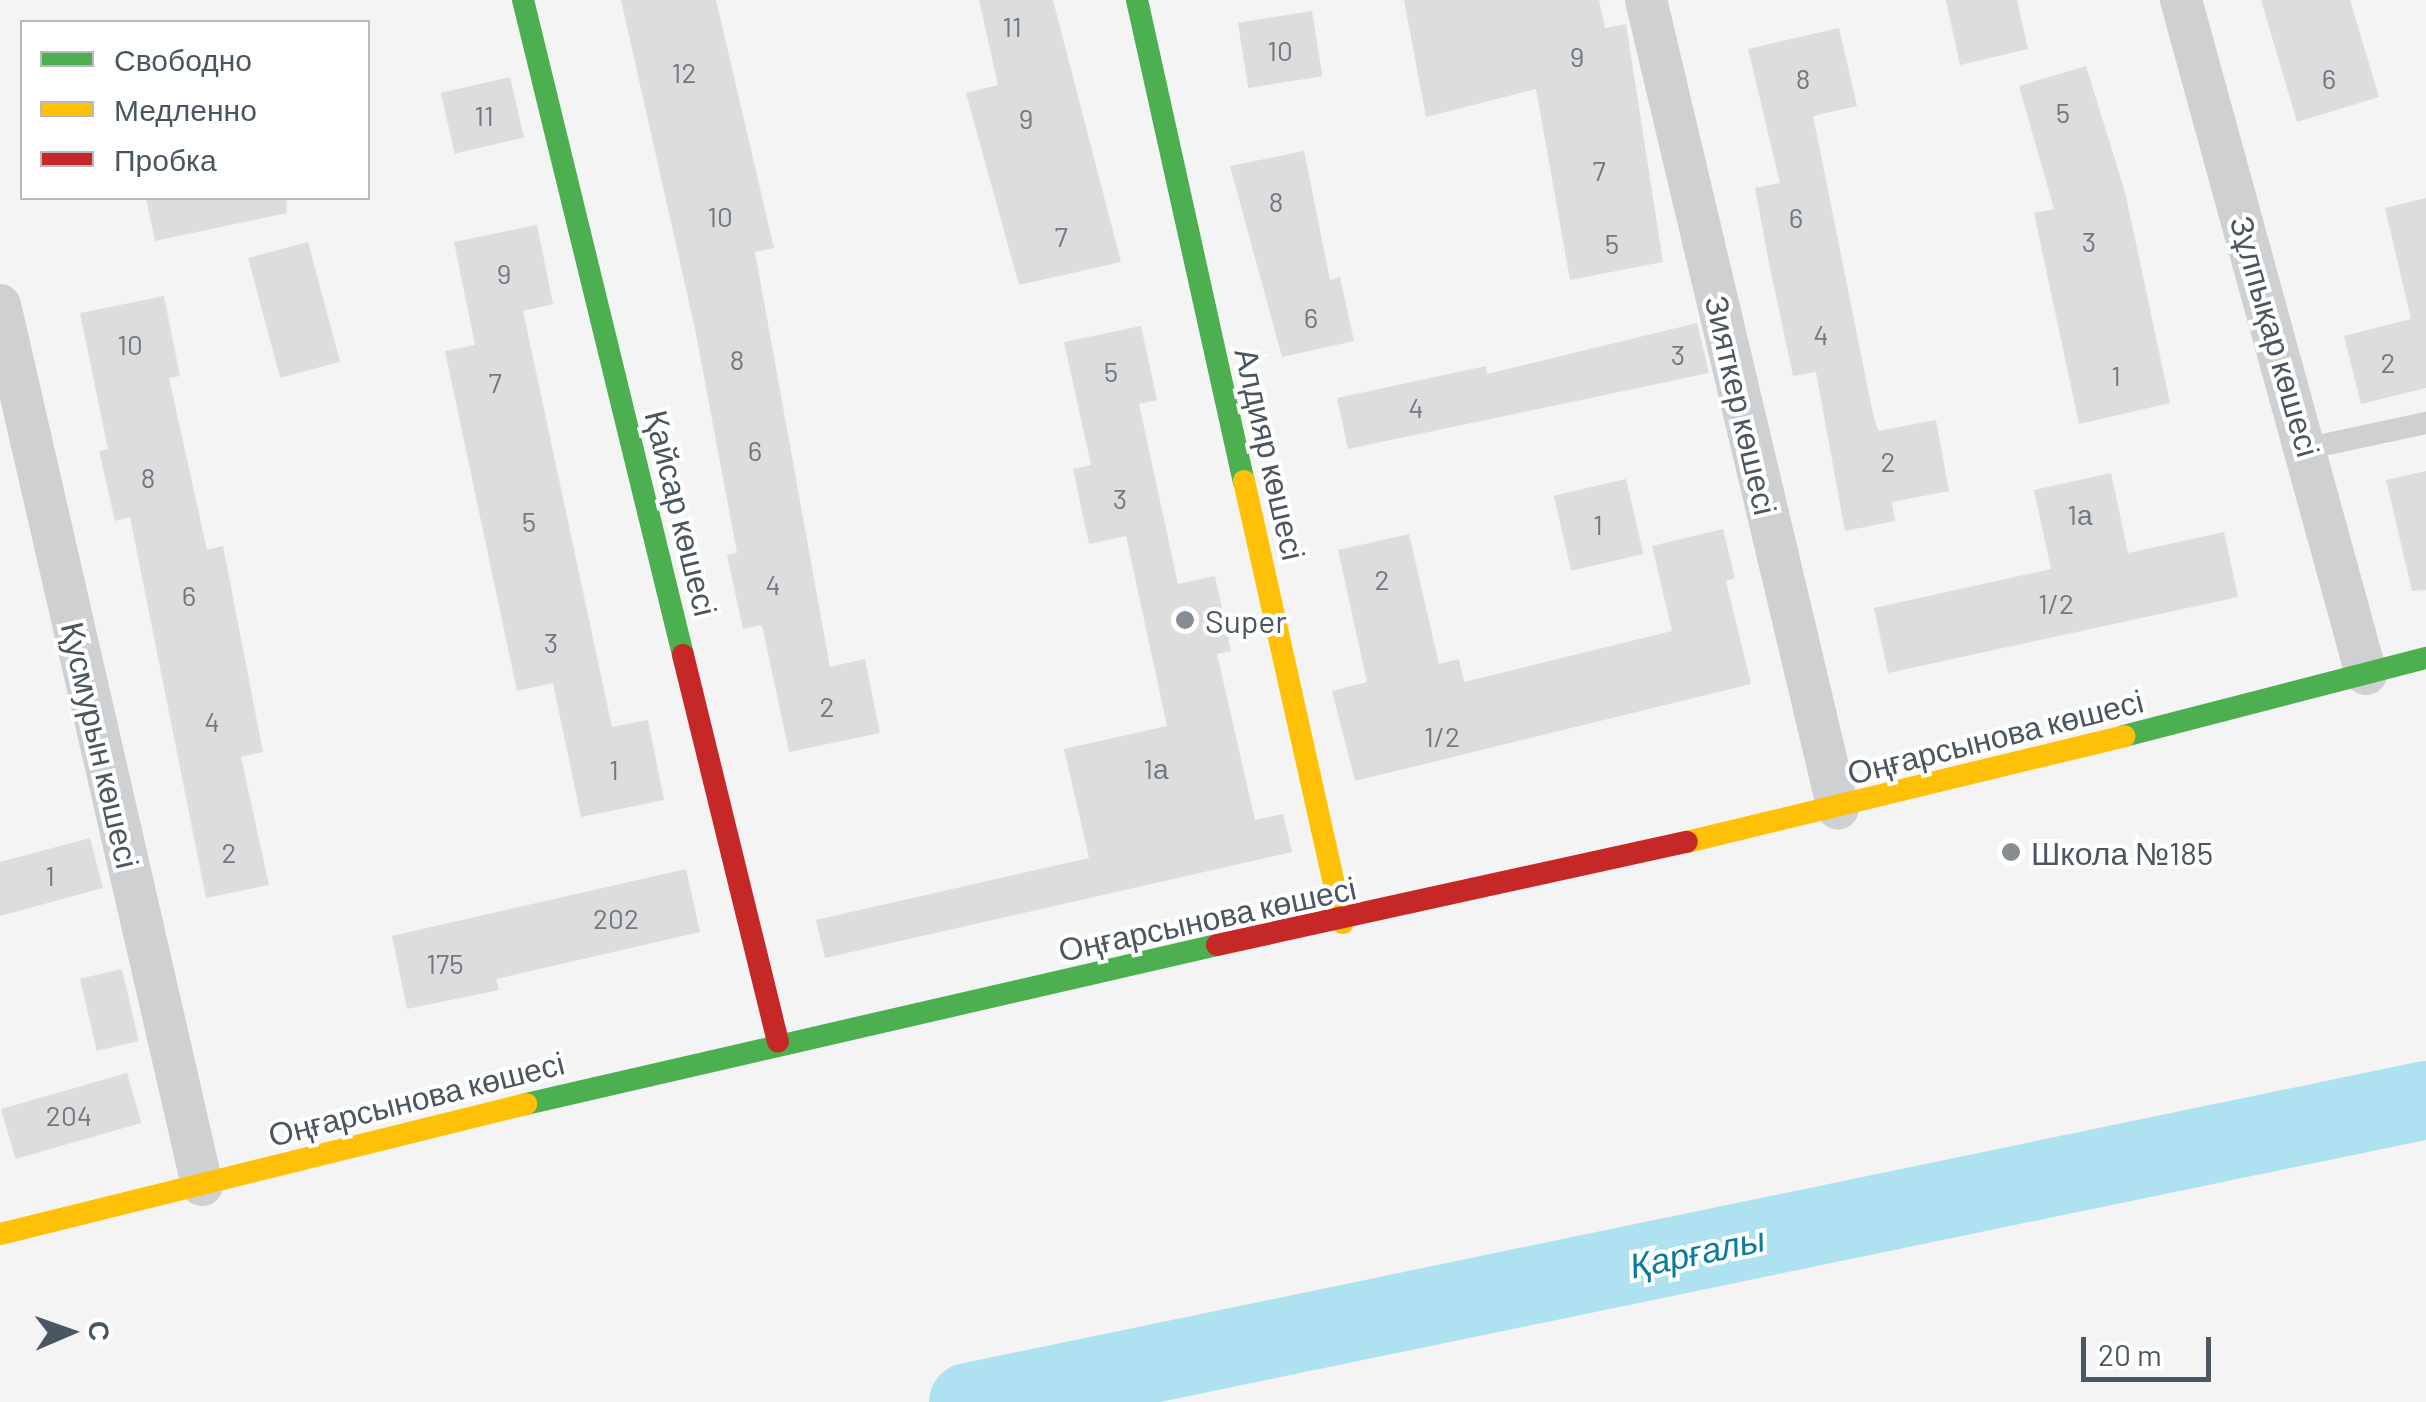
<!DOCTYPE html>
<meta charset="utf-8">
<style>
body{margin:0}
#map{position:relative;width:2426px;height:1402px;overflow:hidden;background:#f4f4f4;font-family:Barlow,sans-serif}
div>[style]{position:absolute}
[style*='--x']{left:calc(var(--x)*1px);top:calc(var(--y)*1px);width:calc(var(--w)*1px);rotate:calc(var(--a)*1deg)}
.river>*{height:78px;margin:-39px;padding:0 39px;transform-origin:39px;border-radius:39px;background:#aee2f0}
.building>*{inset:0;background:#ddddde;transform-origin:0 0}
.lane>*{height:22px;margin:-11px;padding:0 11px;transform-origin:11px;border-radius:11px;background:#ced0d2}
.street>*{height:42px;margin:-21px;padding:0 21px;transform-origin:21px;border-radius:21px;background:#ced0d2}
.fast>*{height:22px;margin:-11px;padding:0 11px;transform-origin:11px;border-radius:11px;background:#4caf50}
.slow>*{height:22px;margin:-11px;padding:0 11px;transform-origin:11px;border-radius:11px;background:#ffc107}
.jam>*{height:22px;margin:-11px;padding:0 11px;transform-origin:11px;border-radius:11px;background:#c62828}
.dots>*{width:28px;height:28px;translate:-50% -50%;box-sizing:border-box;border:5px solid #fff;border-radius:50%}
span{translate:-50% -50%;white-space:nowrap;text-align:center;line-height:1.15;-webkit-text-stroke:8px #fff;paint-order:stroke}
.number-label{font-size:28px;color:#707881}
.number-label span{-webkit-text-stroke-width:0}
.street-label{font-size:32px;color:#4a5661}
.poi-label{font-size:32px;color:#4a5661}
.left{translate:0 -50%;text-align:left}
.water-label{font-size:35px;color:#0c7c9b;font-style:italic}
.legend{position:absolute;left:20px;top:20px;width:350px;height:180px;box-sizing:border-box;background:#fff;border:2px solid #b7bbc0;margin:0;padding:12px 18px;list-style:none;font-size:30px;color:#4a5661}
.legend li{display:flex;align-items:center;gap:20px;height:50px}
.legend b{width:50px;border:2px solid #b7bbc0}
.north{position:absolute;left:20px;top:1282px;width:100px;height:100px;-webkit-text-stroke:8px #fff;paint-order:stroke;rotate:88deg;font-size:28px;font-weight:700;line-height:40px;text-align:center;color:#4a5661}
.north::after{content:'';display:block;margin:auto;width:35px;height:45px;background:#4a5661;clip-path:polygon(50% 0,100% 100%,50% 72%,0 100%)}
.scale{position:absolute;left:2081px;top:1337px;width:130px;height:45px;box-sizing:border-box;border:5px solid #4a5661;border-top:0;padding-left:12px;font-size:30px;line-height:35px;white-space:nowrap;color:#4a5661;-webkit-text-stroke:8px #fff;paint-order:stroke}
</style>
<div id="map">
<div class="river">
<i style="--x:968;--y:1402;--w:1489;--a:-11.7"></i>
</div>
<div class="building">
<i style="clip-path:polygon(621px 0,716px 0,774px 248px,755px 252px,830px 667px,865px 659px,880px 733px,789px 752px,762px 625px,743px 629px,727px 555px,737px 553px,695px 329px)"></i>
<i style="clip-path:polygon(979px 0,1053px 0,1121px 262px,1019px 285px,966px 93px,998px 85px)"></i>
<i style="clip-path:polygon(1404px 0,1599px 0,1605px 28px,1626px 24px,1663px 262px,1570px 280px,1536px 89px,1426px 117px)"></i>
<i style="clip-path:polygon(1946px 0,2017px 0,2028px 49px,1960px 65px)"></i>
<i style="clip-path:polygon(2261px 0,2350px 0,2379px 97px,2297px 122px)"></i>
<i style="left:1312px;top:11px;width:66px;height:75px;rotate:81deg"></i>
<i style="clip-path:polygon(1839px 28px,1857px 106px,1813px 116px,1873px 414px,1878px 431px,1936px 420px,1949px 491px,1892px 502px,1895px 521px,1845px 531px,1816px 372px,1793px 376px,1768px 258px,1755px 188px,1780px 183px,1748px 49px)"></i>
<i style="clip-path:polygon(2086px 66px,2125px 192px,2170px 403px,2079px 424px,2034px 213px,2054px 209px,2019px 86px)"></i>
<i style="left:510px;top:77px;width:62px;height:71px;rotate:77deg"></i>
<i style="clip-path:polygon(1304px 151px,1330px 280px,1340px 277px,1354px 341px,1282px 357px,1230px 166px)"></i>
<i style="clip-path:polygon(146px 198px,286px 198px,287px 213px,155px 241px)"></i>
<i style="clip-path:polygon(2426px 198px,2426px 388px,2361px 404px,2344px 336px,2411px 319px,2385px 208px)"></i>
<i style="clip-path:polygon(537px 225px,553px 304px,523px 311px,612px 727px,648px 720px,664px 800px,581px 817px,553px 683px,517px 691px,445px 351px,475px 345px,454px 242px)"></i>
<i style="left:308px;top:242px;width:124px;height:62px;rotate:75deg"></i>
<i style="clip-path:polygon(164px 296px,180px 376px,169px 378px,207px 550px,223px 546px,263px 752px,241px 757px,269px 885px,206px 898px,130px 517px,115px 521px,99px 451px,108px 449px,80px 313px)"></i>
<i style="clip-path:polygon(1697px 323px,1709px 373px,1348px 449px,1337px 398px,1486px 366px,1487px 374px)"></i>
<i style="clip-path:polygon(1141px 326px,1157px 400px,1139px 404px,1178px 584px,1215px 576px,1231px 651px,1217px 654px,1255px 820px,1283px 814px,1292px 852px,825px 958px,816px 920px,1089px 858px,1064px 749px,1167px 726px,1126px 536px,1089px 544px,1073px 469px,1091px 465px,1064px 342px)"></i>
<i style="clip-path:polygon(2426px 471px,2426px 590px,2412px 591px,2386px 480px)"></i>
<i style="clip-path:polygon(2111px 473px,2128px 553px,2224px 532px,2238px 597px,1888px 673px,1874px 608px,2051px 569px,2034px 490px)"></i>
<i style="left:1626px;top:479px;width:77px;height:74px;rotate:77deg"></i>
<i style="clip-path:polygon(1723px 529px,1735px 578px,1726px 581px,1751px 684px,1355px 781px,1332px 691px,1367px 682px,1338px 550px,1409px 534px,1439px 664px,1459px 659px,1464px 682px,1672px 631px,1652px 546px)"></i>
<i style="clip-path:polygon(90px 838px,103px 888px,0 916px,0 862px)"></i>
<i style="clip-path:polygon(686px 869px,700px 932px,496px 979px,499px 990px,407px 1009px,392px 936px)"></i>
<i style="left:122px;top:969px;width:74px;height:43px;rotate:77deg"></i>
<i style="left:127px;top:1073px;width:52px;height:131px;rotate:74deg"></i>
</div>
<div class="lane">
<i style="--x:2309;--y:448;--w:120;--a:-12.1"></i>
</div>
<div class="street">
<i style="--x:1646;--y:0;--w:831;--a:76.65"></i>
<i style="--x:2181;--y:0;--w:699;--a:74.65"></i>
<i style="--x:0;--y:305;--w:903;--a:77.07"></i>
</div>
<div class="fast">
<i style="--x:523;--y:0;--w:674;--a:76.27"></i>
<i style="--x:1137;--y:0;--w:493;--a:77.5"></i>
<i style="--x:2124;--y:736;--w:312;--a:-14.5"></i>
<i style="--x:526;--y:1104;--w:709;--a:-12.96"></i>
</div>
<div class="slow">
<i style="--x:1244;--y:481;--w:453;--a:77.4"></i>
<i style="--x:1687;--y:842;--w:450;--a:-13.6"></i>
<i style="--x:0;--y:1234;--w:542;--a:-13.88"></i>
</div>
<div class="jam">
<i style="--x:683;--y:655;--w:398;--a:76.2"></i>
<i style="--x:1217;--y:945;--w:481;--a:-12.4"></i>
</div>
<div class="dots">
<i style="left:1185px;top:620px;background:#868d94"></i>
<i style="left:2011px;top:852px;background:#868d94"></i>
</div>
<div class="number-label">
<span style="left:1012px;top:26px">11</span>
<span style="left:1280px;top:50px">10</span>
<span style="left:1577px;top:56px">9</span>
<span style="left:684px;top:72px">12</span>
<span style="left:1803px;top:78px">8</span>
<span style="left:2329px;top:78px">6</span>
<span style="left:2063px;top:112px">5</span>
<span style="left:484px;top:115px">11</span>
<span style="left:1026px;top:118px">9</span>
<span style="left:1599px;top:170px">7</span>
<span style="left:1276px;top:201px">8</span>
<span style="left:720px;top:216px">10</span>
<span style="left:1796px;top:217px">6</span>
<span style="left:1061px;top:236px">7</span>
<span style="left:2089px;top:241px">3</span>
<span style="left:1612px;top:243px">5</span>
<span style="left:504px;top:273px">9</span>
<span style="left:1311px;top:317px">6</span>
<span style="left:1821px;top:334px">4</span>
<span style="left:130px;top:344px">10</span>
<span style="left:1678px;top:354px">3</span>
<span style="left:737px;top:359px">8</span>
<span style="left:2388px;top:362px">2</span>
<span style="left:1111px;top:371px">5</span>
<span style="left:2116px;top:375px">1</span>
<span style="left:495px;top:382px">7</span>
<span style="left:1416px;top:407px">4</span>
<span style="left:755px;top:450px">6</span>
<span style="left:1888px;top:461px">2</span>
<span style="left:148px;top:477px">8</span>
<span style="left:1120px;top:498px">3</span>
<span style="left:2080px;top:514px">1а</span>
<span style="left:529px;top:521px">5</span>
<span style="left:1598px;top:524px">1</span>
<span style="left:1382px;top:579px">2</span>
<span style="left:773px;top:584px">4</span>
<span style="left:189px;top:595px">6</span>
<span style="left:2056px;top:603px">1/2</span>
<span style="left:551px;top:642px">3</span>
<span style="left:827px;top:706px">2</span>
<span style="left:212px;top:721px">4</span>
<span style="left:1442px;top:736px">1/2</span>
<span style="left:1156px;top:768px">1а</span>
<span style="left:614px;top:769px">1</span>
<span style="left:229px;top:852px">2</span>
<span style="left:50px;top:875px">1</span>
<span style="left:616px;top:918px">202</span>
<span style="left:445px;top:963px">175</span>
<span style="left:69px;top:1115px">204</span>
</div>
<div class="street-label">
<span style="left:2276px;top:336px;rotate:74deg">Зұлпықар көшесі</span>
<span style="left:1742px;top:405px;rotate:77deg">Зияткер көшесі</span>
<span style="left:1271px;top:454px;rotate:77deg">Алдияр көшесі</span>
<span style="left:682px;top:513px;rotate:76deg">Қайсар көшесі</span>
<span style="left:1995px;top:736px;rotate:-14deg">Оңғарсынова көшесі</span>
<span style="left:101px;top:745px;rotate:77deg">Қусмурын көшесі</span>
<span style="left:1207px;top:918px;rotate:-12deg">Оңғарсынова көшесі</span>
<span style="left:416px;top:1098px;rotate:-14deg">Оңғарсынова көшесі</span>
</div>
<div class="poi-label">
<span class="left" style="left:1205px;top:620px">Super</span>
<span class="left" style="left:2031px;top:852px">Школа №185</span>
</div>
<div class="water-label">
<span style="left:1697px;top:1251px;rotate:-12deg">Қарғалы</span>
</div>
<ul class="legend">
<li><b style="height:12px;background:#4caf50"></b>Свободно</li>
<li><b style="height:12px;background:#ffc107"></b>Медленно</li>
<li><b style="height:12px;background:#c62828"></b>Пробка</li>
</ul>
<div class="north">С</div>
<div class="scale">20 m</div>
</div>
